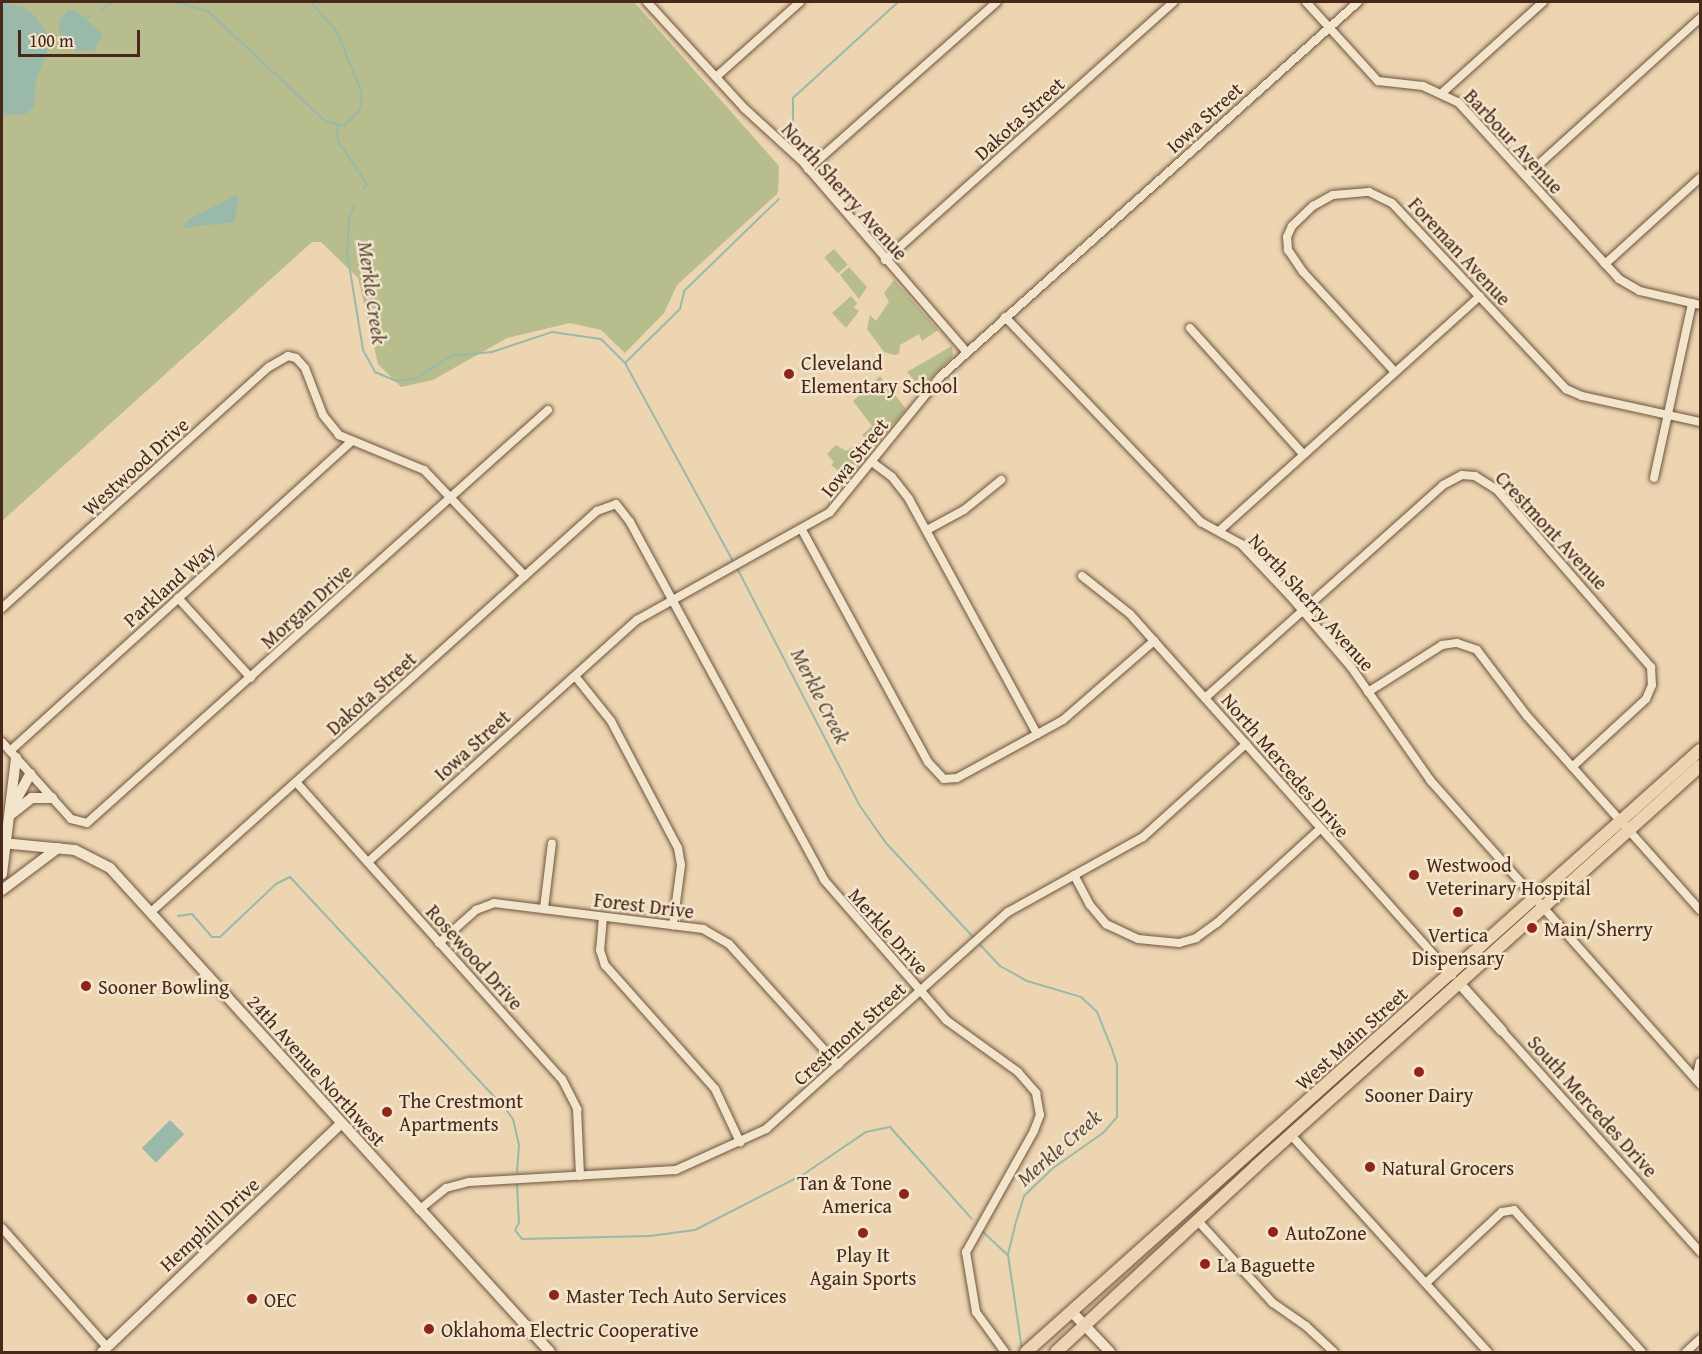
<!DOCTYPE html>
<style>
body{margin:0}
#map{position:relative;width:1702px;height:1354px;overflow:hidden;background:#ecd5b0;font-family:"Gentium Book Plus",serif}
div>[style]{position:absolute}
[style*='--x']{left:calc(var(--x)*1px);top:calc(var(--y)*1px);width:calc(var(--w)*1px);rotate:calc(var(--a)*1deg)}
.green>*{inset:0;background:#b7bd8c;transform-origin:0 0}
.water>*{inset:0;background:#99b9ab;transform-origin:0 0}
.stream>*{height:2px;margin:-1px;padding:0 1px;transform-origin:1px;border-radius:1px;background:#99b9ab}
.roads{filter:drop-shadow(0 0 2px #705340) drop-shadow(0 0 2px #705340)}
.street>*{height:8px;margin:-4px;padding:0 4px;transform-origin:4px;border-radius:4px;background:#f3e4cc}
.secondary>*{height:10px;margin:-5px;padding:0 5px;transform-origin:5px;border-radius:5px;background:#f3e4cc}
.primary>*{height:12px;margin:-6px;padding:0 6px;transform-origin:6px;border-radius:6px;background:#ecd5b0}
.dots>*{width:16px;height:16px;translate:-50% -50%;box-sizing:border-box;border:3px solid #f3e4cc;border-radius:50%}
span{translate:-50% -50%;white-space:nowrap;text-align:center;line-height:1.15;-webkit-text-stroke:5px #f3e4cc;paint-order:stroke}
.street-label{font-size:20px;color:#47281a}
.poi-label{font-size:20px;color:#47281a}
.left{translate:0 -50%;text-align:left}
.right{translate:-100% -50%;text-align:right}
.water-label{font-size:21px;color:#5c4c3e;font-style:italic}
.frame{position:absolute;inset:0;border:3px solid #47281a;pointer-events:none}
.scale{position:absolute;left:18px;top:30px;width:122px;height:27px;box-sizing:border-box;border:3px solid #47281a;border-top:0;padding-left:8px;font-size:18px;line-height:21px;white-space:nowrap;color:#47281a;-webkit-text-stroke:4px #f3e4cc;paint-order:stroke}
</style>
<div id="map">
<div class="green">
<i style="clip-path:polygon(2px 2px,634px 2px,779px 166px,778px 193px,677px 285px,664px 313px,625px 353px,601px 330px,570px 323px,507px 338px,433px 380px,401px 387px,378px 364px,358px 278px,321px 242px,312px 242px,2px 521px)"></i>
<i style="left:834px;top:249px;width:21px;height:13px;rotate:49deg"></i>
<i style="clip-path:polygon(849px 267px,867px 287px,859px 299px,840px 275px)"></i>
<i style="clip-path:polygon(894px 280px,938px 330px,922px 341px,919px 334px,900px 345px,899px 354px,894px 355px,884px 352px,867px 329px,870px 315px,876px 321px,889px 302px,884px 293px)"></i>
<i style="clip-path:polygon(851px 296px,857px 303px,854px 308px,859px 311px,846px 328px,832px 313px)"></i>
<i style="clip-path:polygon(952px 346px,953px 356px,921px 388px,907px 372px)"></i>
<i style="clip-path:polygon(880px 376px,906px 409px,848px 478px,831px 465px,834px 462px,827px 454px,836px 445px,846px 451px,866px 439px,862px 435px,872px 426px,853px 401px)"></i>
</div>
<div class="water">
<i style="clip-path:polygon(2px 2px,24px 8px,36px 17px,52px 41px,36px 78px,34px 106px,27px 113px,15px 115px,2px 115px)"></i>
<i style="clip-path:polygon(69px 9px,78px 12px,102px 34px,94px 51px,76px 51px,59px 33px,60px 20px)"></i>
<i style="clip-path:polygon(235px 196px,239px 199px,234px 222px,183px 228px,188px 220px)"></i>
<i style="left:170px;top:1120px;width:20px;height:40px;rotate:45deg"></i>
</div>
<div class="stream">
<i style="--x:176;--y:2;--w:33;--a:16"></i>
<i style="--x:208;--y:11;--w:161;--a:43.2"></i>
<i style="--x:325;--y:121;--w:20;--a:15"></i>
<i style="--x:344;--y:126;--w:21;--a:-45"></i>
<i style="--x:359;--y:111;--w:11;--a:-75"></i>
<i style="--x:362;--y:100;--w:12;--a:-99"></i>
<i style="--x:360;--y:88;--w:61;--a:-112.3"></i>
<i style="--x:337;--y:32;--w:40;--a:-131"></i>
<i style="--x:100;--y:10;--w:16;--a:-30"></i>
<i style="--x:84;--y:19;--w:8;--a:-23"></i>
<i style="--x:337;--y:125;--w:16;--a:86"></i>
<i style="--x:338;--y:141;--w:52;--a:56"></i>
<i style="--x:367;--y:184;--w:6;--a:121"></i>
<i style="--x:793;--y:141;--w:43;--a:-90"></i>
<i style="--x:793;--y:98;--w:142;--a:-42.4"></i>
<i style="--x:354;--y:206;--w:13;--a:113"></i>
<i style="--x:349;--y:218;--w:34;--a:93"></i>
<i style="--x:347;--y:252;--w:99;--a:80.7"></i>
<i style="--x:363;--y:350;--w:25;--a:61"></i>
<i style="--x:375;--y:372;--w:23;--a:23"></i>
<i style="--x:396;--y:381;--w:19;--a:-6"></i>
<i style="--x:415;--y:379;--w:43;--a:-32.6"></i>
<i style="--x:451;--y:356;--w:41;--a:-5.6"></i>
<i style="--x:492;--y:352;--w:63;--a:-18.4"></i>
<i style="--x:552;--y:332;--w:49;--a:8.1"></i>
<i style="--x:601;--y:339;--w:34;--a:45"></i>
<i style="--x:625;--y:363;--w:228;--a:61.4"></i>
<i style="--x:625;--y:363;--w:77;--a:-44.5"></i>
<i style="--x:680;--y:309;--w:18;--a:-77"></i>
<i style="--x:684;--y:291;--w:132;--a:-44.1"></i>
<i style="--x:737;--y:568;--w:268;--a:62.7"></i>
<i style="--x:860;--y:806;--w:45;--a:54.9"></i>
<i style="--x:886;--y:843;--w:168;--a:47.2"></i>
<i style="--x:1000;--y:966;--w:31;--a:29"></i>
<i style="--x:1027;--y:981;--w:56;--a:16.5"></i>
<i style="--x:1081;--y:997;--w:22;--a:43"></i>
<i style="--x:1097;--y:1012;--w:37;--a:68"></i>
<i style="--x:1111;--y:1046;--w:19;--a:72"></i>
<i style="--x:1117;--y:1064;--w:53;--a:90"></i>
<i style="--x:1117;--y:1117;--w:21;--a:131"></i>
<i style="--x:1103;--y:1133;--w:61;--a:145"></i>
<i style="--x:1053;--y:1168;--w:40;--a:136"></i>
<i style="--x:1024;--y:1196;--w:27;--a:107"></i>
<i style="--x:1016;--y:1222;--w:34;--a:104"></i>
<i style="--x:1008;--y:1255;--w:96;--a:81.6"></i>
<i style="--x:178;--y:916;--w:14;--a:-8"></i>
<i style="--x:192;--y:914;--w:30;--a:49"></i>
<i style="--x:212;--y:937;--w:8;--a:0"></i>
<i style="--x:220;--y:937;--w:77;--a:-43.4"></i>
<i style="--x:276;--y:884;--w:16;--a:-27"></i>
<i style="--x:290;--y:877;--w:314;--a:47.1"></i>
<i style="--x:504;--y:1107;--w:15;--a:53"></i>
<i style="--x:513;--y:1119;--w:27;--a:77"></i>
<i style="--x:519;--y:1145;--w:27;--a:94"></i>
<i style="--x:517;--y:1185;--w:38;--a:87"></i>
<i style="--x:519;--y:1223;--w:8;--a:120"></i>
<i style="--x:515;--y:1230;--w:11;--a:52"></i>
<i style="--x:522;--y:1239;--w:128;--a:-1.3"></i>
<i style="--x:650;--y:1236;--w:45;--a:-7.6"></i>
<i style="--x:695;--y:1230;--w:123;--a:-27.2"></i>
<i style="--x:804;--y:1174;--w:75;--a:-34.1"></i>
<i style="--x:866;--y:1132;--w:25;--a:-12"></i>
<i style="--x:890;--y:1127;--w:123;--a:48.3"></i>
<i style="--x:983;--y:1232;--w:34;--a:43"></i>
</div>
<div class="roads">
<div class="street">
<i style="--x:647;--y:2;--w:144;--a:47.5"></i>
<i style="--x:744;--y:108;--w:77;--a:42.4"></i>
<i style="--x:801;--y:160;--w:254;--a:49.2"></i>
<i style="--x:1306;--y:2;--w:107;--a:47.7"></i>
<i style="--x:1378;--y:81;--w:45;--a:6.3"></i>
<i style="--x:1423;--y:86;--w:38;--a:25"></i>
<i style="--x:1458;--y:102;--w:239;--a:47.7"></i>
<i style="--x:1619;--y:279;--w:24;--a:30"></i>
<i style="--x:1640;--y:291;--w:62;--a:13.1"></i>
<i style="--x:716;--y:77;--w:113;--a:-41.8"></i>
<i style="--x:1442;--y:93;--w:136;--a:-42"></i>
<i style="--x:808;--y:169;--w:252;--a:-41.5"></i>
<i style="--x:1526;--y:176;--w:235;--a:-42.2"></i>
<i style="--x:885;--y:260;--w:387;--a:-41.8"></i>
<i style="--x:1605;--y:264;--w:128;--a:-42.2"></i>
<i style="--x:1005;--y:317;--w:284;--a:46.3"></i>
<i style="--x:1201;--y:522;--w:46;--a:28.8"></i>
<i style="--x:1241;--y:544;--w:73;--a:46.7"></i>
<i style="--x:1291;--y:597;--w:92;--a:49.4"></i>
<i style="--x:1351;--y:667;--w:138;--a:55"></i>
<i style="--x:1430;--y:780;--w:407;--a:48.4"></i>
<i style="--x:1190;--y:328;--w:169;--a:48.1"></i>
<i style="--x:1395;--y:372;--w:136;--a:-132.6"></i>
<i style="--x:1303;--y:272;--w:27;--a:-124"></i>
<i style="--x:1288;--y:250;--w:13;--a:-94"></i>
<i style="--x:1287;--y:237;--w:12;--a:-66"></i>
<i style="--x:1292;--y:226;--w:29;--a:-44"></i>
<i style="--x:1313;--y:206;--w:23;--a:-29"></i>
<i style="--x:1333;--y:195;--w:36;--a:-5"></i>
<i style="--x:1369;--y:192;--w:25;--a:26"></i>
<i style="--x:1392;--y:203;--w:255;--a:46.9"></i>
<i style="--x:1566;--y:389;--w:17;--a:24"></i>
<i style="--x:1582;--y:396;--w:121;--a:12.4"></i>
<i style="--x:872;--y:462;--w:25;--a:37"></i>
<i style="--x:892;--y:477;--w:28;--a:52"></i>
<i style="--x:909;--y:499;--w:268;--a:61.4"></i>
<i style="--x:1654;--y:478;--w:179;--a:-77.7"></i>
<i style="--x:802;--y:530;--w:264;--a:61.5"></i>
<i style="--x:928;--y:762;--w:23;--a:47"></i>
<i style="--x:944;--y:779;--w:13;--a:-4"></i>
<i style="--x:957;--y:778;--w:121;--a:-28.7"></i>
<i style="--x:1063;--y:720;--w:121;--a:-41"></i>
<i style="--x:927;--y:530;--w:42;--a:-28.4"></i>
<i style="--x:964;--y:510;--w:48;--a:-39"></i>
<i style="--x:1219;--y:531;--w:351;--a:-42"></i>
<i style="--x:1082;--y:576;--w:61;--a:38.4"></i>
<i style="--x:1130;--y:614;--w:484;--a:48.3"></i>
<i style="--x:178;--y:598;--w:108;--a:47.6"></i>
<i style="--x:2;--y:608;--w:360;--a:-42.1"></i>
<i style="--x:269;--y:367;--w:22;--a:-30"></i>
<i style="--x:288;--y:356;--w:8;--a:14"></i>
<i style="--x:296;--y:358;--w:13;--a:48"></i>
<i style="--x:305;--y:368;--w:50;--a:69"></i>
<i style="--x:323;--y:415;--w:26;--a:51"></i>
<i style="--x:339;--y:435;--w:92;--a:22.4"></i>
<i style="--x:424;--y:470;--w:146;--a:46.4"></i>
<i style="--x:575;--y:676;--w:58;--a:51.3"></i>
<i style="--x:611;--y:721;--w:144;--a:62.2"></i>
<i style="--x:678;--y:848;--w:17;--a:80"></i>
<i style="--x:681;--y:865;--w:61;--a:97.6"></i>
<i style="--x:1368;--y:692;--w:88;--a:-32.4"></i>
<i style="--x:1442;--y:645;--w:15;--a:-8"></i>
<i style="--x:1457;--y:643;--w:21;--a:19"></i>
<i style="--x:1477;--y:650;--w:83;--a:52.9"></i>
<i style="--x:1527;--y:716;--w:260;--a:48.3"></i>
<i style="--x:1205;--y:698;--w:319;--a:-41.8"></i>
<i style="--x:1443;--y:485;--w:21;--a:-28"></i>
<i style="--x:1462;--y:475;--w:13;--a:4"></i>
<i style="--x:1475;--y:476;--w:26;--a:32"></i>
<i style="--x:1497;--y:490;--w:235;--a:49"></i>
<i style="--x:1651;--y:667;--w:18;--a:87"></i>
<i style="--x:1652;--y:685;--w:15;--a:113"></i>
<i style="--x:1646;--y:699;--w:100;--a:137.4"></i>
<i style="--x:2;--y:742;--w:103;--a:48.1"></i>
<i style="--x:71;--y:819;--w:16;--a:14"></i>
<i style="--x:87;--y:823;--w:619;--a:-41.86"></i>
<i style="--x:10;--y:751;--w:460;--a:-42.2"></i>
<i style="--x:296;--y:782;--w:399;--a:48.2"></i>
<i style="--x:562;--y:1079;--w:34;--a:63"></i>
<i style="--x:577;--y:1109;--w:67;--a:87.4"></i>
<i style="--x:368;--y:862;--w:362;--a:-42"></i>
<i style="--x:637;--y:620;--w:221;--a:-29.2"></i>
<i style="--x:830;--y:512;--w:174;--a:-50.8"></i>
<i style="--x:940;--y:377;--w:562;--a:-41.9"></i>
<i style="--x:1074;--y:875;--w:34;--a:62"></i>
<i style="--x:1090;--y:905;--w:25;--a:50"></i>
<i style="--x:1106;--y:924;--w:35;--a:25"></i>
<i style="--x:1138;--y:939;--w:41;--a:5.6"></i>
<i style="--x:1179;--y:943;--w:18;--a:-16"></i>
<i style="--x:1196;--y:938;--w:26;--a:-36"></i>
<i style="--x:1217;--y:923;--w:139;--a:-42.4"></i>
<i style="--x:544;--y:908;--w:65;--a:-83"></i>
<i style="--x:151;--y:912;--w:600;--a:-41.96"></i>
<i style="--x:597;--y:511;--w:20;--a:-20"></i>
<i style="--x:616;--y:504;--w:23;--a:52"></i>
<i style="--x:630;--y:522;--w:407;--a:61.5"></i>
<i style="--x:824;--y:880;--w:186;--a:48.9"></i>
<i style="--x:946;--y:1020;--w:89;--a:35.8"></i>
<i style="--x:1018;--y:1072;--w:28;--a:49"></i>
<i style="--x:1036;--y:1093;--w:22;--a:80"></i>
<i style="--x:1040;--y:1115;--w:17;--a:111"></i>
<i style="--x:1034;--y:1131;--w:139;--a:119.3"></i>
<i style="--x:966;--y:1252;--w:61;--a:80.5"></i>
<i style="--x:976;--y:1312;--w:49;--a:54.1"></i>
<i style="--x:603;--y:917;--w:33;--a:95"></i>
<i style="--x:600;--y:950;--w:16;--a:72"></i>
<i style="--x:605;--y:965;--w:166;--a:48.4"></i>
<i style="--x:715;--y:1089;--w:59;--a:64.7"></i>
<i style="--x:439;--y:943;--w:50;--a:-41.7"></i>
<i style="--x:476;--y:910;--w:19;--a:-21"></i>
<i style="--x:494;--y:903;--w:211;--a:7.1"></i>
<i style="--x:703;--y:929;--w:30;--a:30"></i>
<i style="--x:729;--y:944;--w:163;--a:48"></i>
<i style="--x:1502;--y:1031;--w:297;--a:48.1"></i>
<i style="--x:1696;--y:1079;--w:17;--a:-77"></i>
<i style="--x:1291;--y:1135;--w:293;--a:47.8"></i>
<i style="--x:419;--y:1210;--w:35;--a:-39"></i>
<i style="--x:446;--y:1188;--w:24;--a:-15"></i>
<i style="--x:469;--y:1182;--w:207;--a:-3.3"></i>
<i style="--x:676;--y:1170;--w:99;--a:-24.5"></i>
<i style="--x:766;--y:1129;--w:325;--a:-41.9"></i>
<i style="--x:1008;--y:912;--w:154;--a:-29.1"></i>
<i style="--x:1143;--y:837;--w:139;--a:-42.1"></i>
<i style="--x:1198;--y:1221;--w:111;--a:47.6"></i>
<i style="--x:1273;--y:1303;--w:40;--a:34.9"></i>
<i style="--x:1306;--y:1326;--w:38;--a:43"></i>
<i style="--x:2;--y:1228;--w:159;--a:48.6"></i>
<i style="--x:1426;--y:1283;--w:104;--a:-43.1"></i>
<i style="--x:1502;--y:1212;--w:12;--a:-9"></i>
<i style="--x:1514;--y:1210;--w:191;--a:48"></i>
<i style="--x:1686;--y:1352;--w:19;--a:-43"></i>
</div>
<div class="secondary">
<i style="--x:12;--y:807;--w:38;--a:-61"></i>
<i style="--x:10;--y:815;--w:28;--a:-38"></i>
<i style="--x:32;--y:798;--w:20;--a:0"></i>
<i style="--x:2;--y:843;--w:73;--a:5.5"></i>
<i style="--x:75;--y:850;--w:39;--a:27"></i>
<i style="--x:110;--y:868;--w:654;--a:47.73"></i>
<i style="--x:2;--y:874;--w:117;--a:-83.1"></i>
<i style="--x:2;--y:890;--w:70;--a:-36.9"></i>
<i style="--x:1459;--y:983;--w:64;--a:48.1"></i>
<i style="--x:1072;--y:1312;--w:55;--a:46.5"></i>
<i style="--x:102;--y:1352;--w:330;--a:-43.7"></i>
</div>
<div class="primary">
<i style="--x:1026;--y:1352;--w:904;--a:-41.77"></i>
<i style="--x:1056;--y:1352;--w:273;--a:-42.9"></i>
<i style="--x:1256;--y:1166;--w:598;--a:-42.02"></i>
</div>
</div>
<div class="dots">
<i style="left:789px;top:374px;background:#8f2418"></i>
<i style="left:1414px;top:875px;background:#8f2418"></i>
<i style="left:1458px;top:912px;background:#8f2418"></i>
<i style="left:1532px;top:928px;background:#8f2418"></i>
<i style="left:86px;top:986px;background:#8f2418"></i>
<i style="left:1419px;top:1072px;background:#8f2418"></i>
<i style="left:387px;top:1112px;background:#8f2418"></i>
<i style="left:1370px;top:1167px;background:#8f2418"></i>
<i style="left:904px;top:1194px;background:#8f2418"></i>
<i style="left:1273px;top:1232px;background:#8f2418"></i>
<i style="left:863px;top:1233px;background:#8f2418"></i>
<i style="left:1205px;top:1264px;background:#8f2418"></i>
<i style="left:554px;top:1295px;background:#8f2418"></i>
<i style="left:252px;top:1299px;background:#8f2418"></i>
<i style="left:429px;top:1329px;background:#8f2418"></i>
</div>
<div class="street-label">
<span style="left:1204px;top:117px;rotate:-42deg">Iowa Street</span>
<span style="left:1019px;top:118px;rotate:-42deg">Dakota Street</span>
<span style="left:1514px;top:141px;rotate:47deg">Barbour Avenue</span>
<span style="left:845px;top:191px;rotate:48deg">North Sherry Avenue</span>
<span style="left:1460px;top:251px;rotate:47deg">Foreman Avenue</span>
<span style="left:854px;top:457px;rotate:-51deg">Iowa Street</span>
<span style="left:135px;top:466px;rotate:-42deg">Westwood Drive</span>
<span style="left:1552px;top:530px;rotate:47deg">Crestmont Avenue</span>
<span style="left:169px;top:584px;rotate:-42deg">Parkland Way</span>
<span style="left:1312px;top:602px;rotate:48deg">North Sherry Avenue</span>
<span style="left:306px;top:606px;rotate:-42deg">Morgan Drive</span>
<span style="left:371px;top:693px;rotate:-42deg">Dakota Street</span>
<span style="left:472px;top:745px;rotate:-42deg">Iowa Street</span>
<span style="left:1286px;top:765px;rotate:49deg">North Mercedes Drive</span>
<span style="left:644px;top:905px;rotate:7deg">Forest Drive</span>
<span style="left:889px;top:931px;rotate:48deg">Merkle Drive</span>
<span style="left:475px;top:957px;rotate:48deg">Rosewood Drive</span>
<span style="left:849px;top:1033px;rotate:-42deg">Crestmont Street</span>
<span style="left:1351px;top:1038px;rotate:-42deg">West Main Street</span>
<span style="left:317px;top:1070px;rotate:48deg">24th Avenue Northwest</span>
<span style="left:1593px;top:1106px;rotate:48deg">South Mercedes Drive</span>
<span style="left:209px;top:1224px;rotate:-43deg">Hemphill Drive</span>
</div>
<div class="poi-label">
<span class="left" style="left:801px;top:374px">Cleveland<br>Elementary School</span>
<span class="left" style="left:1426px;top:876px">Westwood<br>Veterinary Hospital</span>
<span class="left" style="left:1544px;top:928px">Main/Sherry</span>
<span style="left:1458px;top:946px">Vertica<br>Dispensary</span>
<span class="left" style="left:98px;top:986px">Sooner Bowling</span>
<span style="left:1419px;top:1094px">Sooner Dairy</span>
<span class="left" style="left:399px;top:1112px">The Crestmont<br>Apartments</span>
<span class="left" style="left:1382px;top:1167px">Natural Grocers</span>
<span class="right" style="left:892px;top:1194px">Tan &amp; Tone<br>America</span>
<span class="left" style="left:1285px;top:1232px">AutoZone</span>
<span style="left:863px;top:1266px">Play It<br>Again Sports</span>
<span class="left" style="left:1217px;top:1264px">La Baguette</span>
<span class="left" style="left:566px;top:1295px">Master Tech Auto Services</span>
<span class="left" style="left:264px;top:1299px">OEC</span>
<span class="left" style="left:441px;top:1329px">Oklahoma Electric Cooperative</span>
</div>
<div class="water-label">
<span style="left:372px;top:293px;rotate:82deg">Merkle Creek</span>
<span style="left:820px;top:696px;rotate:63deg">Merkle Creek</span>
<span style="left:1059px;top:1148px;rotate:-41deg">Merkle Creek</span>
</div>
<div class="frame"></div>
<div class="scale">100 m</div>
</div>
